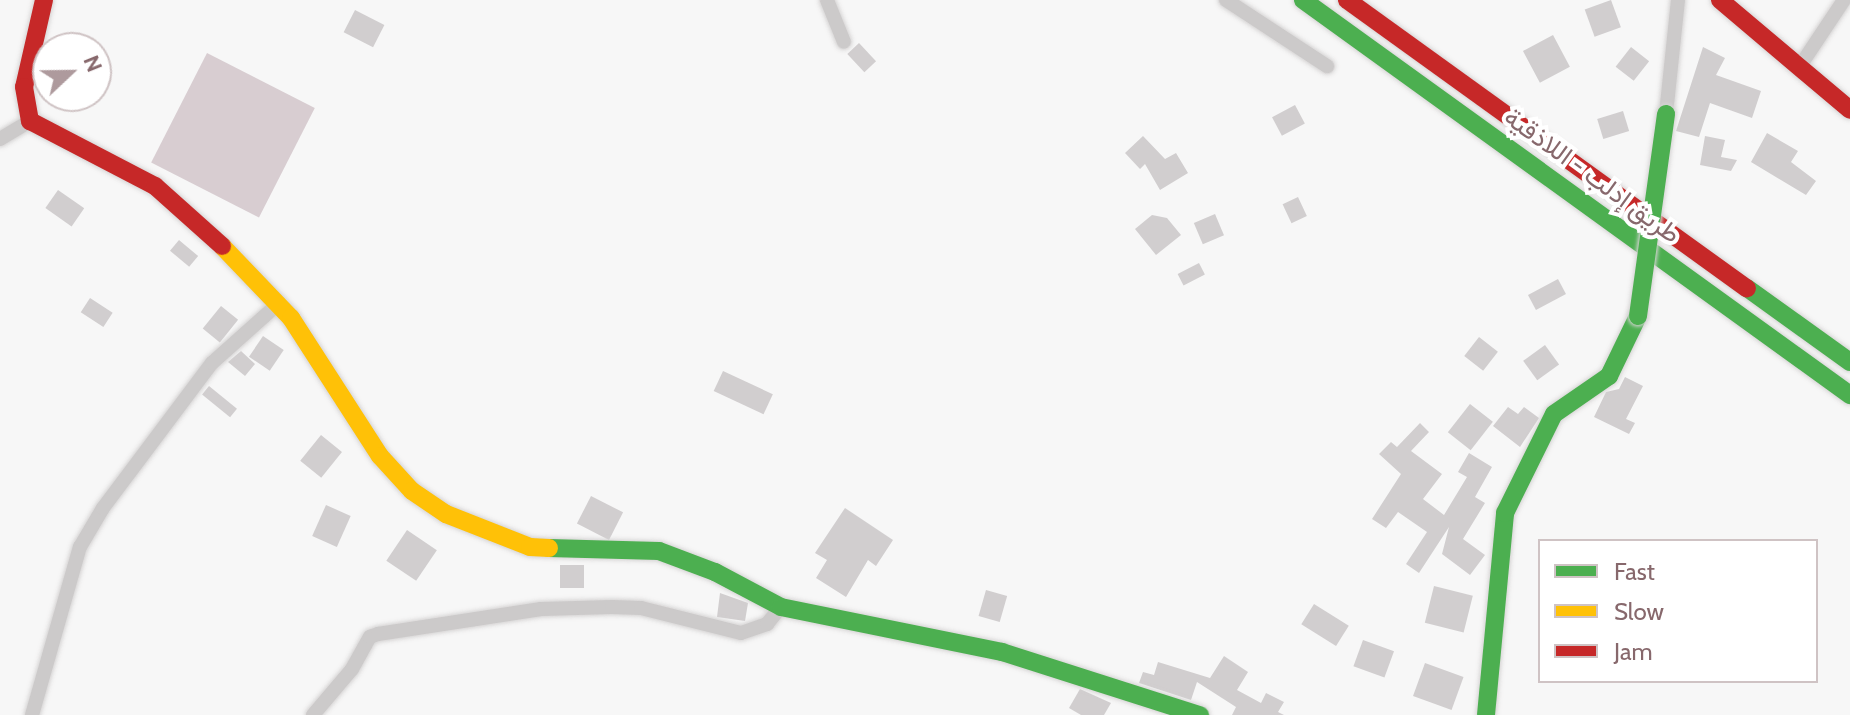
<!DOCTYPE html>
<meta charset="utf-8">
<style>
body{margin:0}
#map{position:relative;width:1850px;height:715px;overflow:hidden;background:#f7f7f7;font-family:Cabin,Vazirmatn,sans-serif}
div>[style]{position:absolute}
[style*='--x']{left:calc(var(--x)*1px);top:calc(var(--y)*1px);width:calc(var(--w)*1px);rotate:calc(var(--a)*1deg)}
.water>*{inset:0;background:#d8cdd1;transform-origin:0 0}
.building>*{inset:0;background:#d1cecf;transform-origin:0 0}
.roads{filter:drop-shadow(0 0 2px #d6d4d4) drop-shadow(0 0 2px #d6d4d4)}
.street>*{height:14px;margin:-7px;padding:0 7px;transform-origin:7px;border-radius:7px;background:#cccaca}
.fast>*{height:18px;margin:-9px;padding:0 9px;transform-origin:9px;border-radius:9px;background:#4caf50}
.slow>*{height:18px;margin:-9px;padding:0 9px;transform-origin:9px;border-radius:9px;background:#ffc107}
.jam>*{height:18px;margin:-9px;padding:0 9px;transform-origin:9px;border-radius:9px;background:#c62828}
.bridges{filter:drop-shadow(0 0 2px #d6d4d4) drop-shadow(0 0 2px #d6d4d4)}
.fast-bridge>*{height:18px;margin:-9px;padding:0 9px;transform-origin:9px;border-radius:9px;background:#4caf50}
span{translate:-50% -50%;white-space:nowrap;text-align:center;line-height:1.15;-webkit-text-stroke:8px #fff;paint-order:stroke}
.street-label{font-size:26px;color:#87686c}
.legend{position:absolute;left:1538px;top:539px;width:280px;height:144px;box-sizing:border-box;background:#fff;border:2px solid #cfc3c4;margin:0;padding:10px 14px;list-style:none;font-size:24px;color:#87686c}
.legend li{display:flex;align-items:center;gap:16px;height:40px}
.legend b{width:40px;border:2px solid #cfc3c4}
.north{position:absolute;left:32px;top:32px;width:80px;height:80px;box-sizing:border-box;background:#fff;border:2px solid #cfc3c4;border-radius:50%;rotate:68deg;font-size:22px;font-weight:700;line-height:32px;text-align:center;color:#87686c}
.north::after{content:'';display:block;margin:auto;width:28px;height:36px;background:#ae9a9d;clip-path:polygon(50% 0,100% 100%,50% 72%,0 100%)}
</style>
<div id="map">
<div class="water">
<i style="left:207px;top:53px;width:121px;height:123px;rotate:27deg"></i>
</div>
<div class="building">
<i style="left:1611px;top:0;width:29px;height:28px;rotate:70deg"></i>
<i style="left:355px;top:10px;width:33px;height:25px;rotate:27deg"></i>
<i style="left:1553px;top:35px;width:36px;height:34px;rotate:62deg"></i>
<i style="left:859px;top:43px;width:25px;height:16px;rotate:47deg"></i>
<i style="left:1631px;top:47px;width:23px;height:25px;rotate:38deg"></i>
<i style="clip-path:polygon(1703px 47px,1725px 58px,1716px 75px,1761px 91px,1752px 118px,1710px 103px,1699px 137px,1676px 131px)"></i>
<i style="left:1295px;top:105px;width:21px;height:26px;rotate:62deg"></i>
<i style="left:1623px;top:111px;width:21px;height:27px;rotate:73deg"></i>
<i style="clip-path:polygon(1767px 133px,1798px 151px,1791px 162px,1816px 181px,1806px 195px,1751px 162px)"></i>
<i style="clip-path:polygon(1143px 136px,1165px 159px,1176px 153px,1188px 173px,1160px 190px,1145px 164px,1140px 169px,1125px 153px)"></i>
<i style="clip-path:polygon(1705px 136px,1725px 140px,1721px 157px,1737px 160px,1731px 171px,1700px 165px)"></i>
<i style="left:58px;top:190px;width:32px;height:22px;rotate:35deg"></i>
<i style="left:1298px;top:197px;width:21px;height:17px;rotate:65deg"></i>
<i style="left:1215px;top:214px;width:23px;height:23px;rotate:67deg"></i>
<i style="clip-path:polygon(1152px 215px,1167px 218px,1181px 235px,1156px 255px,1135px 229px)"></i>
<i style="left:179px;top:240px;width:25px;height:14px;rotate:40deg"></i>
<i style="left:1199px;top:263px;width:13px;height:24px;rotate:63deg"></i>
<i style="left:1558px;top:279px;width:17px;height:34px;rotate:62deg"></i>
<i style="left:90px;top:298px;width:27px;height:17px;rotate:33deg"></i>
<i style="left:221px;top:306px;width:22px;height:29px;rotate:39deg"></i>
<i style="left:263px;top:336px;width:25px;height:25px;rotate:34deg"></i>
<i style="left:1479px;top:337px;width:24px;height:24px;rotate:38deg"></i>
<i style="left:1545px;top:345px;width:24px;height:27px;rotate:54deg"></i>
<i style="clip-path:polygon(241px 351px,255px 364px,245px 376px,228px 362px)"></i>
<i style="left:723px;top:371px;width:55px;height:22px;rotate:25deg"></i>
<i style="clip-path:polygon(1625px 377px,1643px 386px,1626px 419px,1635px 423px,1629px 434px,1594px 417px,1606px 392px,1619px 389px)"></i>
<i style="left:209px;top:386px;width:36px;height:11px;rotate:39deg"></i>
<i style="left:1470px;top:404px;width:29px;height:36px;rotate:38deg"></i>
<i style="clip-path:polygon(1508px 407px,1518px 414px,1524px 407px,1539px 418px,1520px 447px,1493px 426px)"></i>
<i style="clip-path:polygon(1420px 423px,1429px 432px,1411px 451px,1442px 474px,1423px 499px,1444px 515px,1467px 477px,1458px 472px,1469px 453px,1492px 467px,1475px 497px,1485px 503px,1463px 539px,1485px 555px,1470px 575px,1442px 554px,1449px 527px,1419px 573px,1406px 564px,1427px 532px,1398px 512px,1386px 528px,1372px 519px,1401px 474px,1379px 454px,1391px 442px,1397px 447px)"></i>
<i style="left:321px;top:435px;width:27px;height:33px;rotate:39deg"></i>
<i style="left:591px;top:496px;width:36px;height:31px;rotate:27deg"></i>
<i style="left:326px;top:505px;width:27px;height:34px;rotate:24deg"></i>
<i style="clip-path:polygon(845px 508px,893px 540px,876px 566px,868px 560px,846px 597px,816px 578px,827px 560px,815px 553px)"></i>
<i style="left:407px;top:530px;width:36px;height:37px;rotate:34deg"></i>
<i style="left:560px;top:565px;width:24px;height:23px"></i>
<i style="left:1434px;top:586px;width:40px;height:38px;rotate:14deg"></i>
<i style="left:986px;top:590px;width:22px;height:27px;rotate:16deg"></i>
<i style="clip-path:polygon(720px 593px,748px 603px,745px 621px,717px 617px)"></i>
<i style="left:1314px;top:604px;width:41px;height:24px;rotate:32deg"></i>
<i style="left:1363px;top:640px;width:33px;height:28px;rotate:20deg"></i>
<i style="clip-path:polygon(1224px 656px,1248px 672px,1237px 690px,1261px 703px,1266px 693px,1284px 702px,1278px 712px,1284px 715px,1232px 715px,1236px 707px,1197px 682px,1191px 700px,1139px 683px,1143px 672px,1154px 675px,1158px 662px,1210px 678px)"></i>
<i style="left:1425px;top:663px;width:41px;height:35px;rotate:20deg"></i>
<i style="clip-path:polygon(1080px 689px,1111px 703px,1104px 715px,1081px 715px,1069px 708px)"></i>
</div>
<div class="roads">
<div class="street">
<i style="--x:827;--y:0;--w:45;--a:68"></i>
<i style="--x:1226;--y:0;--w:121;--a:33.2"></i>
<i style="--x:1800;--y:66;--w:79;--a:-56.3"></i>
<i style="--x:1666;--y:114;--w:115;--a:-84"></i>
<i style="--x:0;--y:139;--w:35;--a:-31"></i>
<i style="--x:32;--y:715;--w:175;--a:-74.1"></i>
<i style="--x:80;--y:547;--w:45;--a:-59.5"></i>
<i style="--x:103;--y:508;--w:181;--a:-53.1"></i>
<i style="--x:212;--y:363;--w:90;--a:-41.8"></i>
<i style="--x:313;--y:715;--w:60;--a:-49.7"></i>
<i style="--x:352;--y:669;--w:37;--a:-61"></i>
<i style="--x:370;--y:637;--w:9;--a:-21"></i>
<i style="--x:378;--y:634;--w:165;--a:-8.7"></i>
<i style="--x:541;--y:609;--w:71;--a:-1.6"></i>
<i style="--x:612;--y:607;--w:29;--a:2"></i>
<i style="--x:641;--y:608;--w:103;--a:14"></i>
<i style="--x:741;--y:633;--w:28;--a:-19"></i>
<i style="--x:767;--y:624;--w:22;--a:-51"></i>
</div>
<div class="fast">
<i style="--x:1303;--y:0;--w:675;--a:35.83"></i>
<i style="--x:1747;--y:288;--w:127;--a:35.7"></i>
<i style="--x:549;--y:548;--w:110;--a:1.6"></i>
<i style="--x:659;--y:551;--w:60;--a:20.6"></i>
<i style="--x:715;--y:572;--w:75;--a:27.9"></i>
<i style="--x:781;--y:607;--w:226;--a:11.5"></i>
<i style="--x:1002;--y:652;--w:208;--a:17.7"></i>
<i style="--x:1486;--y:715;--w:203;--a:-84.6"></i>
<i style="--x:1505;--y:513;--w:110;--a:-63.7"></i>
<i style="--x:1554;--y:414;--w:67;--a:-34.6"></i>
<i style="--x:1609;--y:376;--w:67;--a:-64.2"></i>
</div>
<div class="slow">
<i style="--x:222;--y:246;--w:100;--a:46.2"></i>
<i style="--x:291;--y:318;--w:164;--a:57.2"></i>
<i style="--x:380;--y:456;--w:47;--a:47.6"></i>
<i style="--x:412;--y:491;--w:41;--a:34.1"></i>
<i style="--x:446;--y:514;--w:90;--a:21.4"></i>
<i style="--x:530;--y:547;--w:19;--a:3"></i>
</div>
<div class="jam">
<i style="--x:44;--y:0;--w:89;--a:102.9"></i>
<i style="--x:24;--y:87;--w:35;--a:80"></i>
<i style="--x:30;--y:121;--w:141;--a:27.5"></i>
<i style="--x:155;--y:186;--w:90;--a:41.8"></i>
<i style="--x:1347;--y:0;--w:493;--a:35.8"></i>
<i style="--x:1720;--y:0;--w:170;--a:40.2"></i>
</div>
</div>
<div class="bridges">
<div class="fast-bridge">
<i style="--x:1638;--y:316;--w:204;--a:-82.1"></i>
</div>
</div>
<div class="street-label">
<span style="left:1592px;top:176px;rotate:36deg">طريق إدلب - اللاذقية</span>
</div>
<ul class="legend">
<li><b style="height:10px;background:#4caf50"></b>Fast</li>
<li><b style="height:10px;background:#ffc107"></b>Slow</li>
<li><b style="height:10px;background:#c62828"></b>Jam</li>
</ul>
<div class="north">N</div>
</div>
